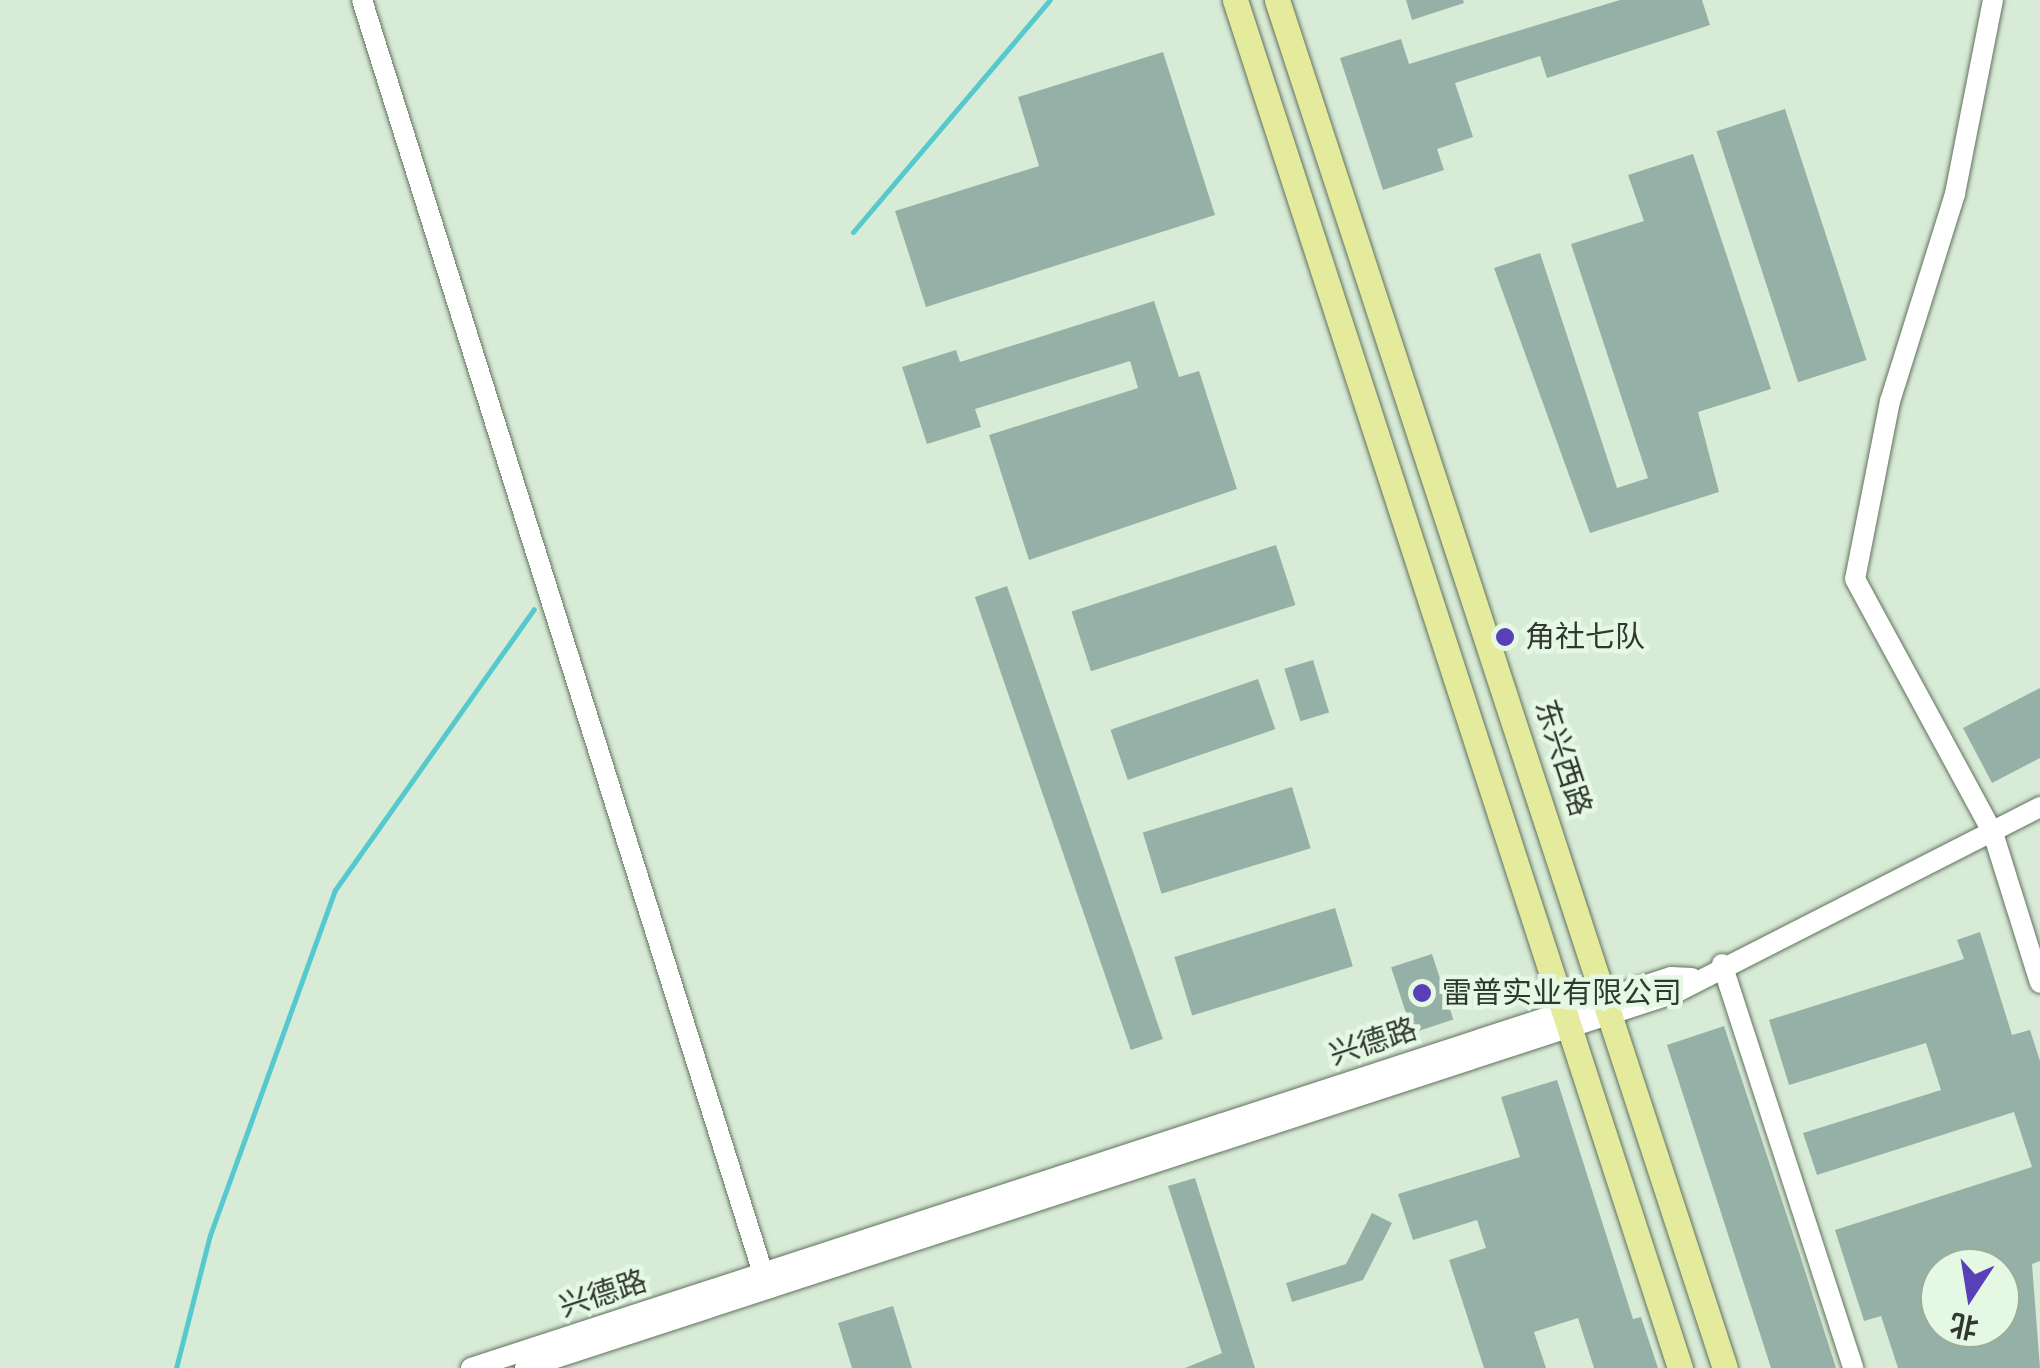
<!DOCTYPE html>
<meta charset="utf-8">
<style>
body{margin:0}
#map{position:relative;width:2040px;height:1368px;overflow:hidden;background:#d8ebd6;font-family:"DejaVu Sans","Noto Sans SC",sans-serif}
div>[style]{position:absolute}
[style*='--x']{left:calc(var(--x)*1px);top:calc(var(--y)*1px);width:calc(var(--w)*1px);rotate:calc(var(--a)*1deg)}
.stream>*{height:5px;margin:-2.5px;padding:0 2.5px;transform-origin:2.5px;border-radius:2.5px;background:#56c9cf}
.building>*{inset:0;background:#95b1a7;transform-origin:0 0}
.roads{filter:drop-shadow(0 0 2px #61725f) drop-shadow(0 0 2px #61725f)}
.minor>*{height:20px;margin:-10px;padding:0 10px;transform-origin:10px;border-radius:10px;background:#fff}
.major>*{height:25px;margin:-12.5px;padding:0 12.5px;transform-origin:12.5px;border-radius:12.5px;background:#e5eb9d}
.dots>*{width:28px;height:28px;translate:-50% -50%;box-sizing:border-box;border:5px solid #e5f8e3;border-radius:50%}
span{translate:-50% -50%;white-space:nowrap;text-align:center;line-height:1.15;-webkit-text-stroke:9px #e5f8e3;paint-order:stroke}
.poi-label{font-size:30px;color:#313830}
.left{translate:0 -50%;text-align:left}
.street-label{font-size:30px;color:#313830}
.north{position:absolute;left:1920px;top:1248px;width:100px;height:100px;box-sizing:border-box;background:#e5f8e3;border:2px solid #9dab9b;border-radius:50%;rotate:192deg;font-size:28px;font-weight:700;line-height:40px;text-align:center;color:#313830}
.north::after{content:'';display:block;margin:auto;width:35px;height:45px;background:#5940b8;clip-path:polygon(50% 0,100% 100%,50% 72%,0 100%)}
</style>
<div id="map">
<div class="stream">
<i style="--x:853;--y:232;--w:304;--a:-49.7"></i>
<i style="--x:176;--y:1368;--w:137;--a:-75.7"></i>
<i style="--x:210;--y:1235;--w:367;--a:-70.1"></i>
<i style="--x:335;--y:890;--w:344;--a:-54.7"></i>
</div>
<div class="building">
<i style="clip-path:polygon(1406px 0,1463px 0,1464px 3px,1412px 20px)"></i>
<i style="clip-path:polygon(1620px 0,1702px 0,1710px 25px,1547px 78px,1540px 56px,1455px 83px,1473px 137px,1437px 149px,1444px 170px,1383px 190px,1340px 58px,1401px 39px,1409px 64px)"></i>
<i style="clip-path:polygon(1163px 52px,1215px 215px,926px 307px,895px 211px,1039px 166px,1018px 97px)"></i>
<i style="left:1785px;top:109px;width:264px;height:72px;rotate:72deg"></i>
<i style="clip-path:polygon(1693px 154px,1771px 389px,1698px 412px,1719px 492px,1590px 533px,1494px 268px,1540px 253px,1617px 488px,1648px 478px,1571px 244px,1644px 221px,1628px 175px)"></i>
<i style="clip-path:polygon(1154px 301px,1179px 377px,1199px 371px,1237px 489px,1029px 560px,989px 435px,1138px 388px,1130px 361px,975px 409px,981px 427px,927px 444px,902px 367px,956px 350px,960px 362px)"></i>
<i style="left:1276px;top:545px;width:63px;height:215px;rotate:72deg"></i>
<i style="left:1007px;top:586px;width:479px;height:34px;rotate:71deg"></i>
<i style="left:1313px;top:660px;width:55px;height:30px;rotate:73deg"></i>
<i style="left:1258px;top:679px;width:53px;height:156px;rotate:71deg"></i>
<i style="clip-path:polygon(2040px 688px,2040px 758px,1992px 783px,1963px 728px)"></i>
<i style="left:1292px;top:787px;width:64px;height:156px;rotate:73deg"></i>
<i style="left:1335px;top:908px;width:61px;height:168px;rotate:73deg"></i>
<i style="clip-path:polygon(evenodd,1980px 932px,2012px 1035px,2030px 1030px,2040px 1061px,2040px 1261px,2032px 1264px,2040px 1368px,1898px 1368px,1881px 1316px,1864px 1321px,1835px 1230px,2032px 1167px,2014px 1112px,1817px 1175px,1803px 1133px,1941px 1090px,1926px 1043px,1789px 1085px,1769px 1020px,1964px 959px,1957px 940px,1980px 932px,1940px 1268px,2000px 1268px,2000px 1328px,1940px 1328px,1940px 1268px)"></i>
<i style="left:1432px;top:954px;width:69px;height:43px;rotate:72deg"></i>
<i style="clip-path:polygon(1724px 1026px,1798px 1249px,1836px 1368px,1771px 1368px,1667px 1045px)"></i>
<i style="clip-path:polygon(1557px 1080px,1633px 1319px,1641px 1317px,1658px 1368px,1594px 1368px,1578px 1318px,1534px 1332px,1546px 1368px,1484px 1368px,1449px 1260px,1486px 1248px,1477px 1220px,1413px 1240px,1398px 1194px,1520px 1157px,1501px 1097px)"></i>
<i style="clip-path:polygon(1195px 1178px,1255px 1368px,1185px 1368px,1222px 1353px,1168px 1186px)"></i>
<i style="clip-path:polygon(1372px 1213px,1392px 1223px,1363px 1280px,1292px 1302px,1286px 1283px,1346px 1264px)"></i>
<i style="clip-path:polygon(893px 1306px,912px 1368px,852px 1368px,838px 1323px)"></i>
</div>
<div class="roads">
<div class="minor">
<i style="--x:362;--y:0;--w:1351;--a:72.52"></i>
<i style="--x:1993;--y:0;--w:198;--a:101.1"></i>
<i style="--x:1955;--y:194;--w:217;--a:107.4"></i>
<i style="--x:1890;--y:401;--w:181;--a:101.1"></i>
<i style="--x:1855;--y:579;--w:289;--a:61.5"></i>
<i style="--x:1993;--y:833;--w:157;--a:72.6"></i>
<i style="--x:1722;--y:964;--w:425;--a:72"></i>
<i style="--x:471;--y:1368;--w:1262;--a:-18.05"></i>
<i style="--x:1671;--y:977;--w:21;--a:3"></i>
<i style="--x:525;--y:1368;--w:1210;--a:-18.06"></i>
<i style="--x:1675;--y:993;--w:410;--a:-27"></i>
</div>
<div class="major">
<i style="--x:1235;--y:0;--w:1439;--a:71.98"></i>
<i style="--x:1277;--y:0;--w:1439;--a:71.87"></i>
</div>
</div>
<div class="dots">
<i style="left:1505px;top:637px;background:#5940b8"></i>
<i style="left:1422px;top:993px;background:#5940b8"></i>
</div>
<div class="poi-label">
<span class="left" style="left:1525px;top:637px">角社七队</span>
<span class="left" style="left:1442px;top:993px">雷普实业有限公司</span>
</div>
<div class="street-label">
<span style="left:1563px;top:758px;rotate:72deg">东兴西路</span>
<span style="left:1373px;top:1042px;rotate:-18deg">兴德路</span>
<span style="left:603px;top:1294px;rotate:-18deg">兴德路</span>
</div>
<div class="north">北</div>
</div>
